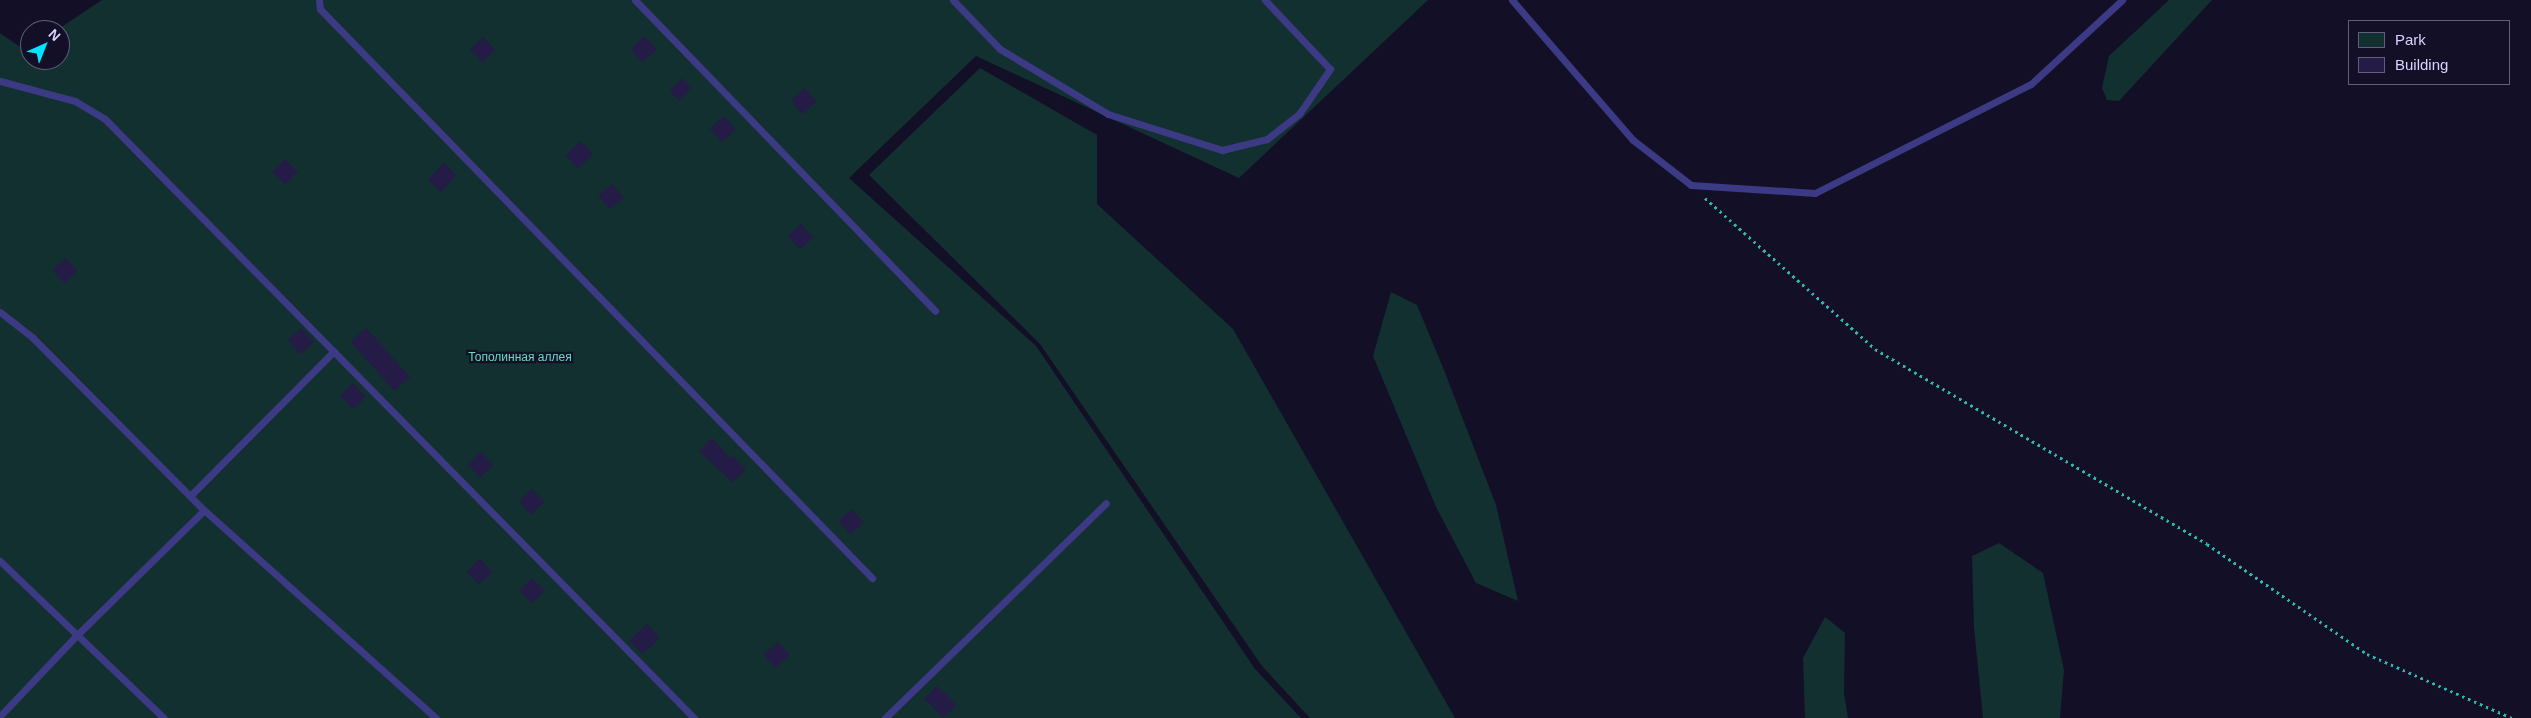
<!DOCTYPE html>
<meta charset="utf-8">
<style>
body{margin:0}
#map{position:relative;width:2531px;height:718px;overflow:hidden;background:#130f26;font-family:Arial,sans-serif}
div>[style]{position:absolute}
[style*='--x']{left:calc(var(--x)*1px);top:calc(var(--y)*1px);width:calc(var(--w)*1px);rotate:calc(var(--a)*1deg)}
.green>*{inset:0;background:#12302f}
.building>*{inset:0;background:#241b47;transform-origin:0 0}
.path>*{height:3px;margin-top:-1.5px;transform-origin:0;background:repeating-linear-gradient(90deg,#2fb8b0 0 2.5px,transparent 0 6.5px)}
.lane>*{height:7px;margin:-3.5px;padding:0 3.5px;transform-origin:3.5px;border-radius:3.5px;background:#3d3a85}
span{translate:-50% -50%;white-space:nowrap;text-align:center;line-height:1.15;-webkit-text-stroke:4.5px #130f26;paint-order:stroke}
.park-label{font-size:12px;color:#5fe0c0}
.legend{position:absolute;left:2348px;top:20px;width:162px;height:65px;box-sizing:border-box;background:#130f26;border:1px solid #625e7d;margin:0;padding:6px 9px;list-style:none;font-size:15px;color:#d9d4ff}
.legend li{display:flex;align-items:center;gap:10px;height:25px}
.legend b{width:25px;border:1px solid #625e7d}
.north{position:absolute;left:20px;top:20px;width:50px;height:50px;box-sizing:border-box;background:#130f26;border:1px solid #625e7d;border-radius:50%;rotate:44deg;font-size:14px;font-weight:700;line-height:20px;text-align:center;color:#d9d4ff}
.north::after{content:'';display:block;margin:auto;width:18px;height:22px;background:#00e5ff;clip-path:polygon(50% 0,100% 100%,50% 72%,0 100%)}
</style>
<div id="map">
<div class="green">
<i style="clip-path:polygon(102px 0,1428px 0,1239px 178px,976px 56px,849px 178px,1036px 346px,1255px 669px,1301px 718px,0 718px,0 33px,26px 51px,30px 48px,30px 60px,60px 60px,60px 30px,57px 30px)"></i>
<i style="clip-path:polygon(2169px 0,2212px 0,2119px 101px,2107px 100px,2102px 88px,2109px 56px)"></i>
<i style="clip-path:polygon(980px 68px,1097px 135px,1097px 204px,1233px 329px,1455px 718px,1310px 718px,1262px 666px,1040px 344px,869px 175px)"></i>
<i style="clip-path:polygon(1391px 292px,1417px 305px,1444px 370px,1496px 505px,1518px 601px,1476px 583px,1436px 507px,1373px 356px)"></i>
<i style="clip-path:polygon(1999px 543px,2043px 573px,2064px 670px,2060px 718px,1983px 718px,1974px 628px,1972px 556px)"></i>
<i style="clip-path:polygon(1825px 617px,1845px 633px,1844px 693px,1848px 718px,1805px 718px,1803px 658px)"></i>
</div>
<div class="building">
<i style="left:645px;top:36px;width:18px;height:19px;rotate:49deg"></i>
<i style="left:483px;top:37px;width:18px;height:18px;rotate:47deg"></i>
<i style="left:682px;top:78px;width:14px;height:18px;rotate:45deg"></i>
<i style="left:805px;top:88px;width:18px;height:19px;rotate:49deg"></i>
<i style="left:724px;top:116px;width:18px;height:19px;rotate:49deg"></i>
<i style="left:581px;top:141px;width:18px;height:21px;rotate:47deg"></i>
<i style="left:285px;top:159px;width:18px;height:18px;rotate:45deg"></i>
<i style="left:444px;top:163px;width:18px;height:23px;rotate:45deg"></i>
<i style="left:612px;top:184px;width:18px;height:18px;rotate:49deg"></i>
<i style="left:801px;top:224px;width:18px;height:18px;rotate:47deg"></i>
<i style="left:65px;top:258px;width:18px;height:18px;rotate:45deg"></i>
<i style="left:301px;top:328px;width:19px;height:18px;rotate:47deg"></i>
<i style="left:366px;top:328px;width:66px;height:21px;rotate:48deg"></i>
<i style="left:353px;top:383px;width:19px;height:18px;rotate:47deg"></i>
<i style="clip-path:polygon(712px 438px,731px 459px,733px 456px,746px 470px,732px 482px,699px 451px)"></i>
<i style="left:481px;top:452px;width:18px;height:18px;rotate:47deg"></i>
<i style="left:532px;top:489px;width:18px;height:18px;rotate:47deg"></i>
<i style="left:852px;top:509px;width:18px;height:18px;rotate:49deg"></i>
<i style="left:480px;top:559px;width:18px;height:18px;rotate:47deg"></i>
<i style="left:532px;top:578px;width:18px;height:18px;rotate:45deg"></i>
<i style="left:647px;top:624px;width:19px;height:24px;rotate:47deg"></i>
<i style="left:778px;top:642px;width:18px;height:19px;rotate:49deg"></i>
<i style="left:937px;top:686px;width:27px;height:18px;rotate:45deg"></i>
</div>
<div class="path">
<i style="--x:1705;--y:198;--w:227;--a:41.6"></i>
<i style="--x:1875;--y:349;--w:385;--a:30.4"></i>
<i style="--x:2207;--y:544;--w:194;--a:34.5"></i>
<i style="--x:2367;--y:654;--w:158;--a:23.8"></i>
</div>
<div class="lane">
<i style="--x:319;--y:0;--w:9;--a:84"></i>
<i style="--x:320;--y:9;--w:793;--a:45.87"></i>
<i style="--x:635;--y:0;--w:432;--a:46"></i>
<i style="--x:953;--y:0;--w:68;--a:46.2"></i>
<i style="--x:1000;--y:49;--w:126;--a:31"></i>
<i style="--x:1108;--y:114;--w:120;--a:17.5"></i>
<i style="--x:1222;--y:150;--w:46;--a:-13.7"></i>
<i style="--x:1267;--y:139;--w:41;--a:-38"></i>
<i style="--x:1299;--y:114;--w:55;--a:-55.4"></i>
<i style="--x:1330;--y:69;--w:95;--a:-133.3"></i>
<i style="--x:1512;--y:0;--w:185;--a:49.2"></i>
<i style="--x:1633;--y:140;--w:73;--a:37.8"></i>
<i style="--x:1691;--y:185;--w:124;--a:3.7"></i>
<i style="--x:1815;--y:193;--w:242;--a:-26.8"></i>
<i style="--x:2031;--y:84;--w:124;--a:-42.7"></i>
<i style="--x:0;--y:81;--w:78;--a:14.9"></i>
<i style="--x:75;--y:101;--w:35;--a:31"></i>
<i style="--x:105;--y:119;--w:840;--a:45.48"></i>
<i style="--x:0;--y:312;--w:41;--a:38"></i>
<i style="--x:32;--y:337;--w:244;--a:45.2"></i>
<i style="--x:204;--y:510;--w:312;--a:41.9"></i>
<i style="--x:190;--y:496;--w:204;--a:-45.2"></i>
<i style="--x:0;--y:561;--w:227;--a:43.8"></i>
<i style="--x:0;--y:716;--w:112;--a:-46.5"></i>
<i style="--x:77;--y:635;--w:178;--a:-44.5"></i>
<i style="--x:885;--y:718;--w:308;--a:-44.2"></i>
</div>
<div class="park-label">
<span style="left:520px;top:358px">Тополинная аллея</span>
</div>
<ul class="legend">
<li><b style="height:14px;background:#12302f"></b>Park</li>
<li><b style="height:14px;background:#241b47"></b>Building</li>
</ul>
<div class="north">N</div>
</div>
